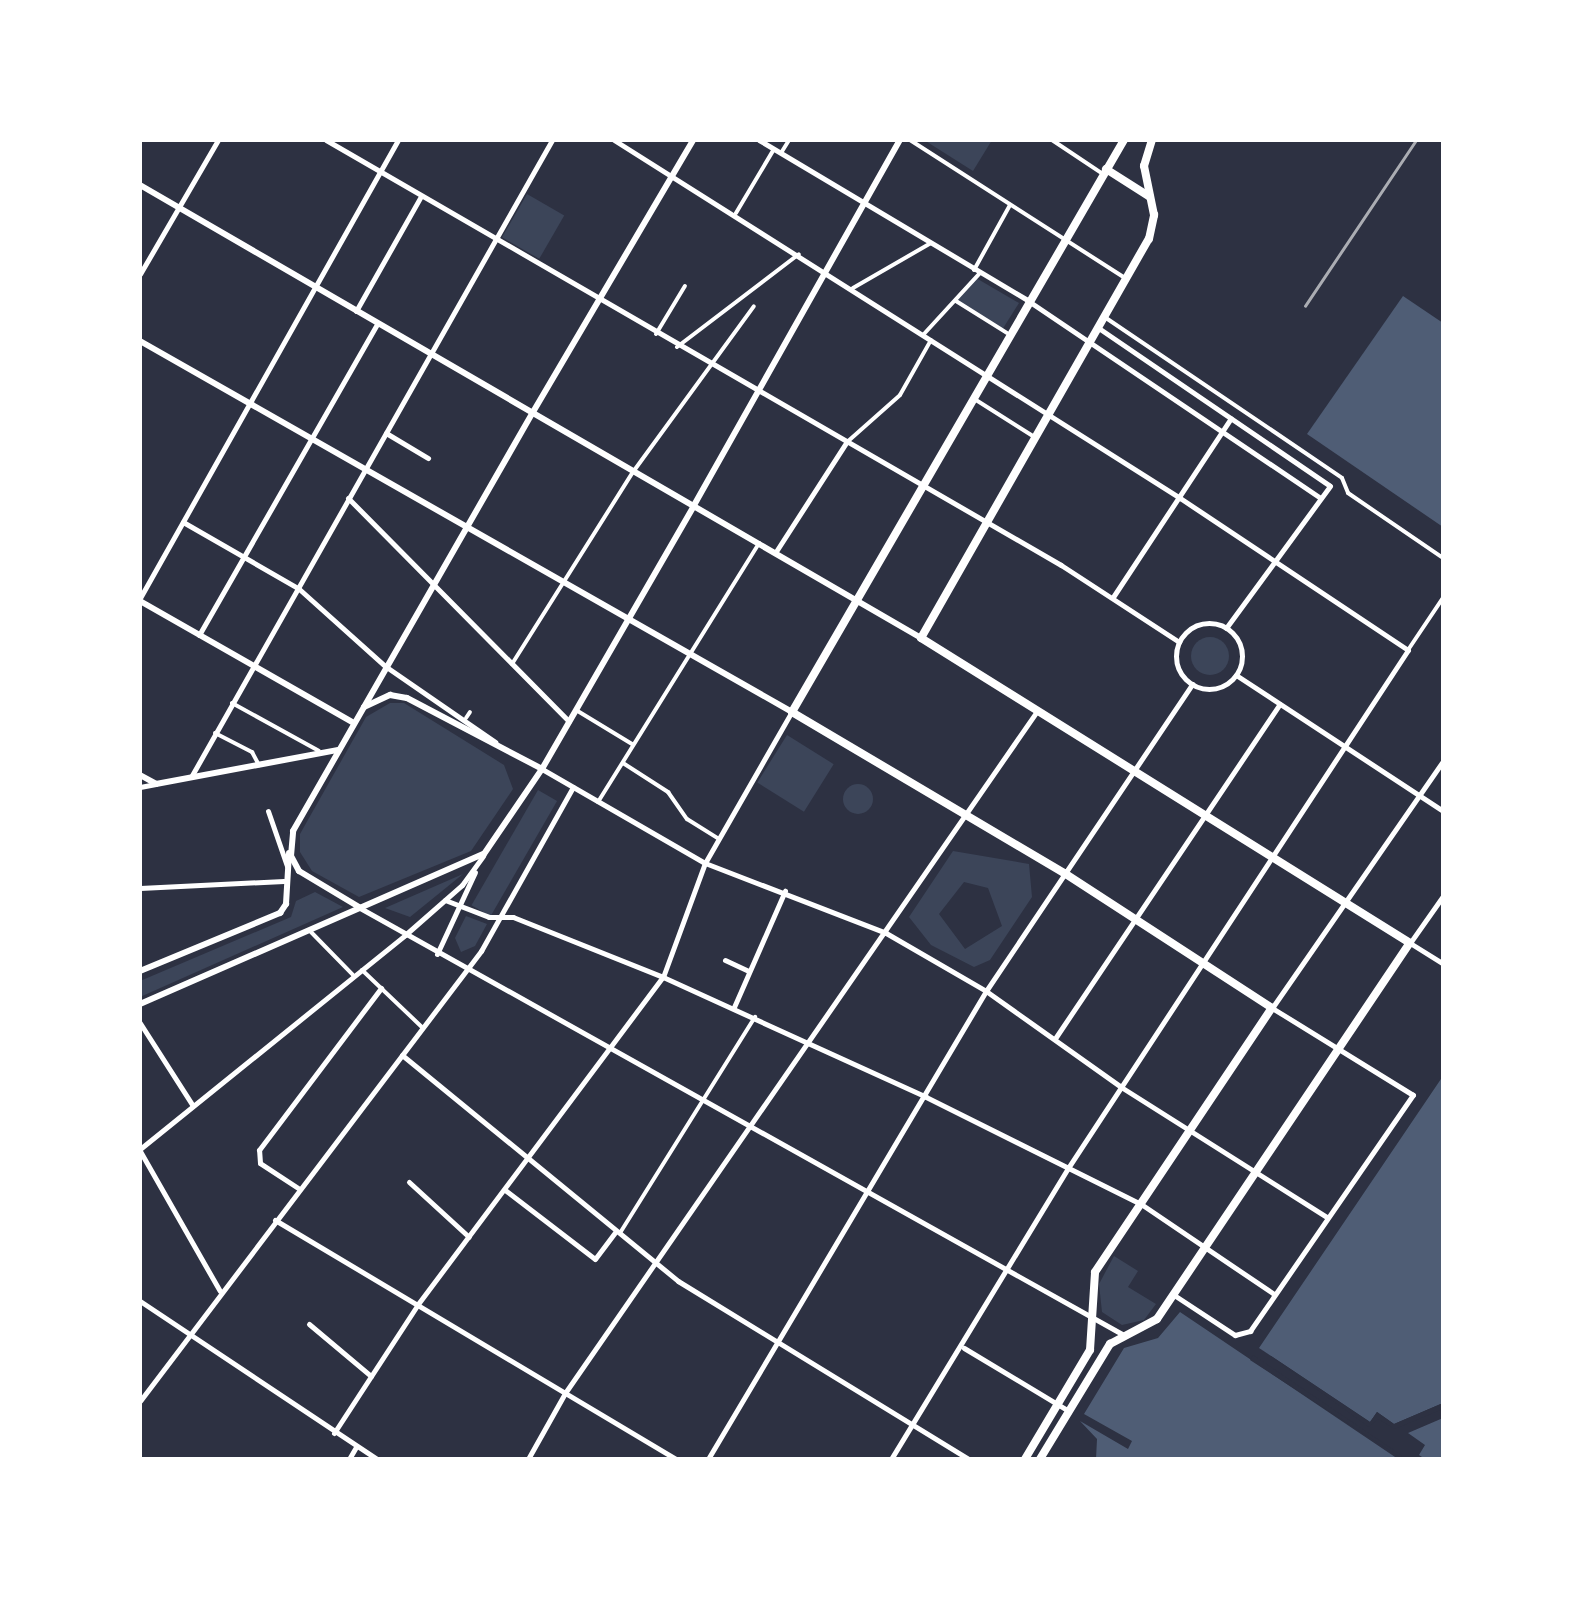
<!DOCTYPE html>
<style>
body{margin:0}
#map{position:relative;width:1583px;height:1599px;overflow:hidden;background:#2d3142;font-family:Arial,sans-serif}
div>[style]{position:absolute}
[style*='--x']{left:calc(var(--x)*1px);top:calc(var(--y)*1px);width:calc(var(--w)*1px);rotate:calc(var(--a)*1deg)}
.green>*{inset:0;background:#3c4559;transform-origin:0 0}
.round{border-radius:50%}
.water>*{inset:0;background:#4f5d75}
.pier>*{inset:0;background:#2d3142}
.pedestrian>*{height:4px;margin:-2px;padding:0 2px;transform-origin:2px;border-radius:2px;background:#fff}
.minor>*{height:5px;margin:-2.5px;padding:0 2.5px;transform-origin:2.5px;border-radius:2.5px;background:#fff}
.minor>.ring{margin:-2.5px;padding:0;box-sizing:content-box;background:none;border:5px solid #fff;border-radius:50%}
.tertiary>*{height:6px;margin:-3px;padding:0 3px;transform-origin:3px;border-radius:3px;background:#fff}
.secondary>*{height:6px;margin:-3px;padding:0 3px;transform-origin:3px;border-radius:3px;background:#fff}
.primary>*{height:8px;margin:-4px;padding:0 4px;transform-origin:4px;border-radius:4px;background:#fff}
.rail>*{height:2.5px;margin:-1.25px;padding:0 1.25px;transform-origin:1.25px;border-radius:1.25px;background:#abadb3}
span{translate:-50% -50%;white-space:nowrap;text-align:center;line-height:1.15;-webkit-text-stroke:8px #fff;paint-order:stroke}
.frame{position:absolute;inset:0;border:142px solid #fff;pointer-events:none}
</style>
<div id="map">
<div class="green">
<i style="clip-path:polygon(924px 140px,992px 140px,973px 171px)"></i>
<i style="left:527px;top:194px;width:43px;height:50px;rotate:30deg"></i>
<i style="clip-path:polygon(976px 278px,1019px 303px,1002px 330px,955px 300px)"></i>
<i class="round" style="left:1191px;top:637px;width:38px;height:38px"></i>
<i style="clip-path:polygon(390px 703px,404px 703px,504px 765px,513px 789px,471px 851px,359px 897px,312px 871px,300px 852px,300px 834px,366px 717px)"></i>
<i style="left:787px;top:735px;width:55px;height:56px;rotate:32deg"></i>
<i class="round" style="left:843px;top:784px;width:30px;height:30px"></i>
<i style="left:538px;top:790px;width:22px;height:133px;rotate:30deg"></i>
<i style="clip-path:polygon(evenodd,953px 851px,1029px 864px,1032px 897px,990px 960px,974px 967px,931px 945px,909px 917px,953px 851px,964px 882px,988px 888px,1002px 926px,965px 949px,939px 914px,964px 882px)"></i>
<i style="clip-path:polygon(463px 874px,410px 917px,385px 908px)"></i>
<i style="clip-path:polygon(315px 892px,343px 907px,140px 997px,140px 981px,291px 917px,296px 901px)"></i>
<i style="clip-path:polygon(466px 916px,487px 924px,475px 946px,461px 952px,455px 938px)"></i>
<i style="clip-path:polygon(1114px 1256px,1138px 1271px,1128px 1287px,1156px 1304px,1144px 1320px,1122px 1325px,1102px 1312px,1099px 1284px)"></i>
</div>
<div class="water">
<i style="clip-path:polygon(1403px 296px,1443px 323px,1443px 527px,1307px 434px)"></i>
<i style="clip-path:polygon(1443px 1076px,1443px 1403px,1394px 1424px,1377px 1412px,1370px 1422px,1259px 1348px)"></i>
<i style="clip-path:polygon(1180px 1312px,1398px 1459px,1096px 1459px,1097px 1439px,1080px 1421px,1128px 1449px,1132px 1441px,1084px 1414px,1124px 1348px,1158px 1338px)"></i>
<i style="clip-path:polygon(1443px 1418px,1443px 1459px,1425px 1459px,1419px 1455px,1425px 1445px,1408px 1433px)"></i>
</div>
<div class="pier">
<i style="clip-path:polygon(1259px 1348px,1370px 1422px,1377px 1412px,1394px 1424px,1443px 1403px,1443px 1409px,1395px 1429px,1378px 1419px,1369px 1427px)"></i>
<i style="clip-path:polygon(1253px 1355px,1401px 1455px,1403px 1459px,1250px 1360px)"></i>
</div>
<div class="pedestrian">
<i style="--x:910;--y:140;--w:255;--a:32.7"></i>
<i style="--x:1052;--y:140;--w:61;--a:33.7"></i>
<i style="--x:781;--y:153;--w:15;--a:-58"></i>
<i style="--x:736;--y:213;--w:74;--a:-59.3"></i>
<i style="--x:974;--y:270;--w:74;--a:-61"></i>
<i style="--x:853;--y:288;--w:90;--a:-30"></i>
<i style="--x:956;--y:301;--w:60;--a:32.1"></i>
<i style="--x:1106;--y:318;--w:285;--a:34.1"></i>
<i style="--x:1342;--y:478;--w:16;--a:68"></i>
<i style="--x:1348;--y:493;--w:115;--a:34.4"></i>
<i style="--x:656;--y:334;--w:56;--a:-58.9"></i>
<i style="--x:923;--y:335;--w:84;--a:-47.4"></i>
<i style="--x:677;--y:347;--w:153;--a:-37.3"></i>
<i style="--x:976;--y:400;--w:71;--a:32.3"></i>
<i style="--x:846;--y:443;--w:72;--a:-41.6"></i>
<i style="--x:900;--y:395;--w:63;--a:-60.6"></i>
<i style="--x:1408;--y:650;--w:63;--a:-56.1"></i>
<i style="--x:512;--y:664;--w:227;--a:-57.8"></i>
<i style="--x:633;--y:472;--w:205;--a:-53.9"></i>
<i style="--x:232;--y:703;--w:99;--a:28.9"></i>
<i style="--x:576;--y:710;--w:66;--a:31.3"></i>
<i style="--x:466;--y:718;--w:7;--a:-56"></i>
<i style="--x:215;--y:733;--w:42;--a:27.2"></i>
<i style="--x:252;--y:752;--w:15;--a:62"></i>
<i style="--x:623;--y:763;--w:54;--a:32.8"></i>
<i style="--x:668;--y:792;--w:33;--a:55"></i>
<i style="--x:687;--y:819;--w:38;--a:32"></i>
<i style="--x:598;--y:802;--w:305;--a:-58.1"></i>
<i style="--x:311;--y:932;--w:60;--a:45.7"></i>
<i style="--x:362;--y:970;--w:84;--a:43.6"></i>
<i style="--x:620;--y:1233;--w:255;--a:-58"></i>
</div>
<div class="minor">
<i style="--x:326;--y:140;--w:849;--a:30.04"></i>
<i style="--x:1061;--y:565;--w:141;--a:33.1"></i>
<i style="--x:614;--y:140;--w:670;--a:32.31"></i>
<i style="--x:1180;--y:498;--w:274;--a:33.7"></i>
<i style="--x:1408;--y:650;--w:620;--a:123.28"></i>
<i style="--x:1068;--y:1168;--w:341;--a:121.3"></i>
<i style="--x:759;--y:140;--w:312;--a:30.8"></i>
<i style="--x:1027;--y:300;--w:354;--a:34"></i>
<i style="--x:140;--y:274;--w:155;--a:-59.8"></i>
<i style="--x:356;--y:311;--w:132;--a:-60.5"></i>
<i style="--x:1100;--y:329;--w:278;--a:34.3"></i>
<i style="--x:1330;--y:486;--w:176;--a:126.2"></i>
<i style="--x:386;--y:433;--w:49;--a:30.8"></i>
<i style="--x:348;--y:498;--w:314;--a:45.3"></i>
<i style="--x:183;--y:522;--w:133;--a:29.9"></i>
<i style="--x:298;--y:588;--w:117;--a:41.9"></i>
<i style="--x:385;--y:666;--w:134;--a:34.6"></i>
<i style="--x:775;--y:553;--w:131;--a:-57.2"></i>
<i style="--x:1113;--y:597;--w:214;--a:-56.6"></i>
<i style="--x:140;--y:598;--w:526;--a:-60.61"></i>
<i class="ring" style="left:1176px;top:623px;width:61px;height:61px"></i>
<i style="--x:199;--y:635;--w:358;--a:-60.2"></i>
<i style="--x:1236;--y:675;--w:248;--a:33.3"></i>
<i style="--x:542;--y:769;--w:188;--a:30"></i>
<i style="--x:705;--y:863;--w:194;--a:21.1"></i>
<i style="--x:886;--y:933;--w:116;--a:30.1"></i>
<i style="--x:986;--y:991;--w:166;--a:35.4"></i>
<i style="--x:1121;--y:1087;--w:244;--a:32.3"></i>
<i style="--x:191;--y:777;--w:732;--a:-60.46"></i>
<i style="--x:140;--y:787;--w:16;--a:-11"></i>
<i style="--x:268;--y:811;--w:58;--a:70.9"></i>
<i style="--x:140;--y:888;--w:144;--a:-2.8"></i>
<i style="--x:1443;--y:896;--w:57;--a:125.1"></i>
<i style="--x:1410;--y:943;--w:39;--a:32"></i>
<i style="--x:445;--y:900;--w:47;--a:21.1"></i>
<i style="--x:489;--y:917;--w:24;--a:0"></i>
<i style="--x:513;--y:917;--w:162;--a:21.8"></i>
<i style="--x:663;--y:977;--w:289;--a:24.5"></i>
<i style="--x:926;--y:1097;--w:240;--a:26.5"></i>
<i style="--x:1141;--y:1204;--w:161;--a:34.1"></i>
<i style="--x:360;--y:908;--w:873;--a:29.21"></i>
<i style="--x:437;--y:954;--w:90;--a:-65.1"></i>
<i style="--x:725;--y:960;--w:26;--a:25"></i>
<i style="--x:734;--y:1007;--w:127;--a:-66.3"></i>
<i style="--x:140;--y:1023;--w:98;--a:57.4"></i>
<i style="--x:1056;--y:1037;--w:401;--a:-56.1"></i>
<i style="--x:402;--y:1055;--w:357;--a:39.3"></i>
<i style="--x:678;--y:1281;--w:341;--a:31.5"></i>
<i style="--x:140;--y:1149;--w:341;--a:-38.9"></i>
<i style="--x:405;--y:935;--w:76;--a:-41.3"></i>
<i style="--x:462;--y:885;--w:36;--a:-54"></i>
<i style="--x:140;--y:1151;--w:161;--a:60.3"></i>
<i style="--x:409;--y:1182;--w:81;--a:42.5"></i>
<i style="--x:298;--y:1188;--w:45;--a:-146.7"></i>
<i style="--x:260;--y:1163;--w:13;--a:-94"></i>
<i style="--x:259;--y:1150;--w:203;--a:-53"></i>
<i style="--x:505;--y:1190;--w:113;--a:37.5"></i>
<i style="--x:595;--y:1259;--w:34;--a:-53"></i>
<i style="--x:275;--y:1220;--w:467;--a:30.8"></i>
<i style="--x:1174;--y:1295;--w:73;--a:33.3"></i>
<i style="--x:1235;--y:1335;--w:16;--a:-15"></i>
<i style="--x:1250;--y:1331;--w:287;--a:-55.4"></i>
<i style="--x:1413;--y:1095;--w:166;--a:-148.3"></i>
<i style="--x:1272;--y:1008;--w:300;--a:-55.3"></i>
<i style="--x:140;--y:1301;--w:285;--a:33.7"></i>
<i style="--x:309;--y:1324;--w:81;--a:40"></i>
<i style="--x:964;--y:1348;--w:122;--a:31"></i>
<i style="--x:140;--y:1401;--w:565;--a:-52.85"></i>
<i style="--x:481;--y:951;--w:188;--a:-60.7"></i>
<i style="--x:334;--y:1433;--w:154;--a:-56.9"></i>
<i style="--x:418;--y:1304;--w:409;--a:-53.2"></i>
<i style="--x:663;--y:977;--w:121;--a:-69.8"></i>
<i style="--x:705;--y:863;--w:173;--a:-60.2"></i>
<i style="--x:349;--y:1459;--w:14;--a:-60"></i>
<i style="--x:528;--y:1459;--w:76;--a:-60.7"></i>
<i style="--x:565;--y:1393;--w:829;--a:-55.31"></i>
<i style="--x:708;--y:1459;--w:544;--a:-59.29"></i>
<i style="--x:986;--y:991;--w:370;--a:-56.1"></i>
</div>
<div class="tertiary">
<i style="--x:533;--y:412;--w:316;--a:-59.5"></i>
<i style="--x:693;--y:507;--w:421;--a:-60.6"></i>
<i style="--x:140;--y:601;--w:246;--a:29.7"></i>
<i style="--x:140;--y:775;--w:18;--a:29"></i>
<i style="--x:156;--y:784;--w:184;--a:-10.6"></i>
</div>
<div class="secondary">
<i style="--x:140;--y:185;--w:903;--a:30.11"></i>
<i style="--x:140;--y:341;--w:750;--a:29.64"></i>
<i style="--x:364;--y:707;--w:29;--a:-25"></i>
<i style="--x:390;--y:695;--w:17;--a:10"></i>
<i style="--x:407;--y:698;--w:153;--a:27.7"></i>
<i style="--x:359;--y:907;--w:70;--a:-149"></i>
<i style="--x:299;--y:871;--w:17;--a:-118"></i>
<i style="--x:291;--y:856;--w:25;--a:-85"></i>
<i style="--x:293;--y:831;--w:483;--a:-60.2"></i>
<i style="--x:140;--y:971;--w:152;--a:-22.5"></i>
<i style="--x:280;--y:913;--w:11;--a:-56"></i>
<i style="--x:286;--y:904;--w:51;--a:-86.6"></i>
<i style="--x:140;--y:1004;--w:375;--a:-23.6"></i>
<i style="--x:484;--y:854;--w:103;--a:-55.7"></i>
<i style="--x:542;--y:769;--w:302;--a:-60"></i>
</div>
<div class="primary">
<i style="--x:1106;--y:169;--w:52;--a:32.5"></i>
<i style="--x:1025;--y:1459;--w:127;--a:-59.2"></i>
<i style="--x:1090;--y:1350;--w:78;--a:-86.3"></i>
<i style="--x:1095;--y:1272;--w:318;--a:-56.2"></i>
<i style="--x:1272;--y:1008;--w:248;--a:-147"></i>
<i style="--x:1064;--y:873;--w:316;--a:-149.4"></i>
<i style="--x:792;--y:712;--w:661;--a:-59.87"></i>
<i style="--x:1040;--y:1459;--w:135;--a:-58.7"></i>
<i style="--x:1110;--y:1344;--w:53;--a:-28"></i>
<i style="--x:1157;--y:1319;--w:453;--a:-56.1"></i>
<i style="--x:1410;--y:943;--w:576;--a:-148.05"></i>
<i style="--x:921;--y:638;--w:460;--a:-60.3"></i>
<i style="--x:1149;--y:239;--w:25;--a:-78"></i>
<i style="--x:1154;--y:215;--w:50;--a:-101.5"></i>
<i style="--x:1144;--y:166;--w:27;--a:-73"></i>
</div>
<div class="rail">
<i style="--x:1305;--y:306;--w:200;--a:-56.2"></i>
</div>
<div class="frame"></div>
</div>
